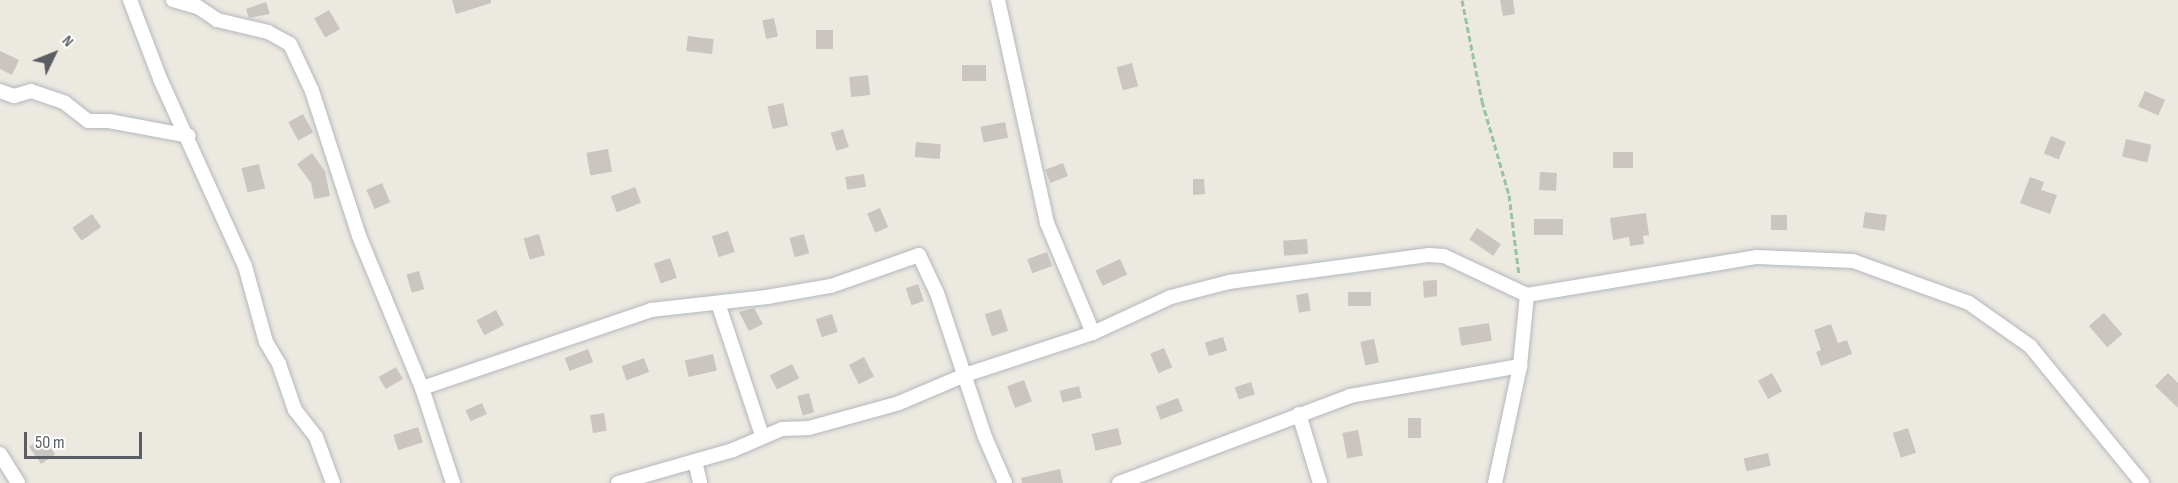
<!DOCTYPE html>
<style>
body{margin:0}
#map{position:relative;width:2178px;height:483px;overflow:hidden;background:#ece9e1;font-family:"Sofia Sans Condensed",sans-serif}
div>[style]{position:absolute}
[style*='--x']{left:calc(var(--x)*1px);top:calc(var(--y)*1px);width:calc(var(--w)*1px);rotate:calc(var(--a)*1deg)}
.building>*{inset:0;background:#cac5c0;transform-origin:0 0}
.path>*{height:3px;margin-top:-1.5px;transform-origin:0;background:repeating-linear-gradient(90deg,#97c59f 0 6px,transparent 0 9px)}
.roads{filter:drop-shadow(0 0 2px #b4b8bc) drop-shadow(0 0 2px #b4b8bc)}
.minor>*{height:14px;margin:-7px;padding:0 7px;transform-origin:7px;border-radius:7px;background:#fff}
span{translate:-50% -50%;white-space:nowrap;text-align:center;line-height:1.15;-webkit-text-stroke:6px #fff;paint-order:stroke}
.north{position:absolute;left:24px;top:24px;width:60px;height:60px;-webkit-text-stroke:4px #fff;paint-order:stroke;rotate:47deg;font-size:16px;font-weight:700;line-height:24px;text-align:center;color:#5a5e62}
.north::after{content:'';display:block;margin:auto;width:21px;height:27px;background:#5a5e62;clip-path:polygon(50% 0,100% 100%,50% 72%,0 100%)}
.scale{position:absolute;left:24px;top:432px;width:118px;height:27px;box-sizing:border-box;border:3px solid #5a5e62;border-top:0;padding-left:8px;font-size:18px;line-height:21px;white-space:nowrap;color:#5a5e62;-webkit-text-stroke:4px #fff;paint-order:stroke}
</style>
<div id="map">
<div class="building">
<i style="clip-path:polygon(452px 0,491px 0,491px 3px,456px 14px)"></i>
<i style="clip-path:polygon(1500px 0,1513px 0,1515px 14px,1503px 16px)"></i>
<i style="clip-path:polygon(266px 2px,270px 14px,249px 18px,246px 9px)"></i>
<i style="left:329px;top:10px;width:22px;height:17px;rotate:60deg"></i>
<i style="left:774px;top:18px;width:19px;height:12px;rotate:78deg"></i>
<i style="left:816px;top:30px;width:17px;height:19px"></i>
<i style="left:688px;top:36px;width:26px;height:15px;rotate:7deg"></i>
<i style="clip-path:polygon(0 51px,19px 60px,12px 75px,0 69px)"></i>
<i style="left:1132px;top:63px;width:24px;height:16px;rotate:75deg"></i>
<i style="left:962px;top:65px;width:24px;height:16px"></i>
<i style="left:868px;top:75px;width:20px;height:19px;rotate:84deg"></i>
<i style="left:2145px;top:91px;width:22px;height:17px;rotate:24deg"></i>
<i style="left:783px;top:103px;width:23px;height:16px;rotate:77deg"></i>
<i style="left:303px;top:114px;width:21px;height:17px;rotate:61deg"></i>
<i style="left:1005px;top:122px;width:16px;height:25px;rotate:79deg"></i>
<i style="left:843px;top:129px;width:19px;height:13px;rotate:72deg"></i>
<i style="left:2051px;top:136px;width:16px;height:19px;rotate:22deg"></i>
<i style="left:2126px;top:139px;width:26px;height:18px;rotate:13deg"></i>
<i style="left:916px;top:142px;width:25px;height:15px;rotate:5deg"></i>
<i style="left:608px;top:149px;width:23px;height:22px;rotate:80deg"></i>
<i style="left:1613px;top:152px;width:20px;height:16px"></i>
<i style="clip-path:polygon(312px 153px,325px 171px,330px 196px,314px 199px,311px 183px,297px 164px)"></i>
<i style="left:1063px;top:163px;width:14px;height:19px;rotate:69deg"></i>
<i style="left:259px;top:164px;width:25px;height:18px;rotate:76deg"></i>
<i style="left:1540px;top:172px;width:17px;height:18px;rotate:3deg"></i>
<i style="left:864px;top:174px;width:13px;height:19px;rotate:81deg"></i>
<i style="clip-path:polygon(2030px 177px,2044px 182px,2041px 190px,2057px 195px,2050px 214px,2020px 203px)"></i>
<i style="clip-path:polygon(1193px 179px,1204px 179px,1205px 194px,1193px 195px)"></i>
<i style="left:382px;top:183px;width:21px;height:17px;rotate:67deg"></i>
<i style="left:635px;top:187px;width:17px;height:26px;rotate:69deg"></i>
<i style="left:880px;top:208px;width:21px;height:14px;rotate:67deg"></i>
<i style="left:1865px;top:212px;width:22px;height:16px;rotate:8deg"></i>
<i style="clip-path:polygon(1646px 213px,1649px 235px,1643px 236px,1644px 244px,1630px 246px,1629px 237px,1613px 240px,1610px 218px)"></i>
<i style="left:92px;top:214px;width:16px;height:24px;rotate:55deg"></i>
<i style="left:1771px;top:215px;width:16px;height:15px"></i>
<i style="left:1534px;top:219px;width:29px;height:16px"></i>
<i style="left:1477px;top:228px;width:29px;height:14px;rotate:34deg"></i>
<i style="left:728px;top:231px;width:22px;height:17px;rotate:72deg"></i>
<i style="left:539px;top:234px;width:22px;height:16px;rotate:74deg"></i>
<i style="left:804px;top:234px;width:20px;height:15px;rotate:75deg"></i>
<i style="left:1307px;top:239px;width:15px;height:24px;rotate:86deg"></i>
<i style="left:1047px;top:252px;width:15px;height:21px;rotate:70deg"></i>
<i style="left:670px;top:258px;width:21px;height:17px;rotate:71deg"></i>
<i style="left:1120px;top:259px;width:17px;height:27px;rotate:65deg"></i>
<i style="left:419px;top:271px;width:19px;height:13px;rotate:74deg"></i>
<i style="clip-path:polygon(1437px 280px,1437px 296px,1424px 298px,1423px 281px)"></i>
<i style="left:918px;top:284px;width:18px;height:13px;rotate:71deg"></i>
<i style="left:1348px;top:292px;width:23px;height:14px"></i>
<i style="left:1308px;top:293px;width:18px;height:12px;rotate:81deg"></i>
<i style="clip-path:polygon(754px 308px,763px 324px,749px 331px,739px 312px)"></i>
<i style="left:1001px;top:309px;width:23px;height:17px;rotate:72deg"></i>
<i style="left:496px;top:310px;width:17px;height:22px;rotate:62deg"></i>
<i style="left:2104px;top:313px;width:28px;height:20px;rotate:49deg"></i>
<i style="left:832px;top:314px;width:19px;height:17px;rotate:72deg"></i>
<i style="left:1489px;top:323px;width:18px;height:31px;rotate:81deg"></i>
<i style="clip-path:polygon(1831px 324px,1838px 343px,1847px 340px,1852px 354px,1821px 366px,1816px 352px,1821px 350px,1814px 330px)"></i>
<i style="left:1223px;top:337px;width:14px;height:19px;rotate:73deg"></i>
<i style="left:1374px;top:339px;width:24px;height:14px;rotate:78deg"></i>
<i style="left:1164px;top:348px;width:21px;height:15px;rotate:67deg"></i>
<i style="left:588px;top:349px;width:14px;height:25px;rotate:69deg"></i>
<i style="left:713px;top:354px;width:17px;height:29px;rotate:77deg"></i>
<i style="left:864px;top:357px;width:22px;height:17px;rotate:63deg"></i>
<i style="left:644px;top:358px;width:15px;height:24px;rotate:70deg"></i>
<i style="left:792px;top:364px;width:16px;height:25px;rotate:63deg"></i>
<i style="left:396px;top:367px;width:14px;height:20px;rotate:60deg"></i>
<i style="left:1772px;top:373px;width:21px;height:16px;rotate:61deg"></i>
<i style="clip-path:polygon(2168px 373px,2178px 383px,2178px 408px,2155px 386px)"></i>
<i style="left:1024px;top:380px;width:23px;height:18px;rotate:70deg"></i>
<i style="left:1251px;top:382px;width:13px;height:17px;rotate:72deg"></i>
<i style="left:1079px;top:386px;width:12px;height:20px;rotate:76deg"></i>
<i style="left:809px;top:393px;width:20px;height:12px;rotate:75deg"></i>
<i style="left:1178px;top:398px;width:14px;height:24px;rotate:69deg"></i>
<i style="left:482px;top:403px;width:12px;height:18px;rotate:66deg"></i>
<i style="left:604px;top:413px;width:18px;height:14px;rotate:81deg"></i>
<i style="left:1408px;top:418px;width:13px;height:20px"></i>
<i style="left:418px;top:427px;width:16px;height:26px;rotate:72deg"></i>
<i style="left:1118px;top:428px;width:17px;height:27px;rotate:77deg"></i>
<i style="left:1908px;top:428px;width:26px;height:16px;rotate:72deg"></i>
<i style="left:1358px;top:430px;width:26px;height:16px;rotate:79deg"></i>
<i style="left:43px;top:437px;width:21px;height:17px;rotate:55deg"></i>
<i style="left:1768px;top:453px;width:13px;height:25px;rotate:77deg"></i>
<i style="clip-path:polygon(1060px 469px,1063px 483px,1022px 483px,1021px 478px)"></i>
</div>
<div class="path">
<i style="--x:1462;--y:0;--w:103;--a:78.8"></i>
<i style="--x:1482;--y:101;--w:98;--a:74"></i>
<i style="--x:1509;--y:195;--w:81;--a:82.9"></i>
</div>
<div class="roads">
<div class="minor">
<i style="--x:130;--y:0;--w:87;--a:69.1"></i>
<i style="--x:161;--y:81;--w:203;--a:65.6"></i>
<i style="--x:245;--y:266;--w:79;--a:74.6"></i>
<i style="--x:266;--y:342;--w:26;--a:59"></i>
<i style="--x:279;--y:364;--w:49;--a:70.8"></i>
<i style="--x:295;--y:410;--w:34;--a:52"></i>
<i style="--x:316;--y:437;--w:49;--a:69.7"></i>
<i style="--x:173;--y:0;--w:26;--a:16"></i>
<i style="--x:198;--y:7;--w:23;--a:34"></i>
<i style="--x:217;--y:20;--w:52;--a:13.2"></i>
<i style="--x:268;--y:32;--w:25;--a:29"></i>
<i style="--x:290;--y:44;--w:52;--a:64.9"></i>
<i style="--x:312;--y:91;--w:152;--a:72"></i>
<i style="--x:359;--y:236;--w:165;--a:67.5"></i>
<i style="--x:422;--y:388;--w:100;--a:71.9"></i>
<i style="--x:998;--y:0;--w:228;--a:77.6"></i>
<i style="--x:1047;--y:223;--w:119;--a:67.3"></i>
<i style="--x:0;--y:91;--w:15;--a:20"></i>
<i style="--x:14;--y:96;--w:18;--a:-16"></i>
<i style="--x:31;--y:91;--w:36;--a:19"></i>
<i style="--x:65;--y:103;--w:29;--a:38"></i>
<i style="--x:88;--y:121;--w:21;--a:0"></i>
<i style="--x:109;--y:121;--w:81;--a:10.6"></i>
<i style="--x:718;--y:303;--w:139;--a:71.6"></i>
<i style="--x:422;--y:388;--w:242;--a:-18.8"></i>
<i style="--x:651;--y:310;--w:117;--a:-6.4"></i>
<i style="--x:767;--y:297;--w:65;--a:-9.8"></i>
<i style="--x:831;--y:286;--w:93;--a:-19.4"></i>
<i style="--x:919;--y:255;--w:42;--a:64.7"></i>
<i style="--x:937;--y:293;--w:152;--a:71.6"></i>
<i style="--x:985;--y:437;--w:50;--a:66.5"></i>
<i style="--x:1299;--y:414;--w:72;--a:73.1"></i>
<i style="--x:0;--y:454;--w:34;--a:58"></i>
<i style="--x:695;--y:461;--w:23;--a:77"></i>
<i style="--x:618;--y:483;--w:120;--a:-16"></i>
<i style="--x:733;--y:450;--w:53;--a:-23.2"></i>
<i style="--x:782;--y:429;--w:27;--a:-2"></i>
<i style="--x:809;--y:428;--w:93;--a:-15.5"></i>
<i style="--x:899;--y:403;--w:72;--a:-23"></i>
<i style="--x:965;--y:375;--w:135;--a:-18.2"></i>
<i style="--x:1093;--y:333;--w:86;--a:-24.8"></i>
<i style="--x:1171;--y:297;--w:60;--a:-14.5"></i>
<i style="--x:1229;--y:282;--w:202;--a:-7.7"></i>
<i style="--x:1429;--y:255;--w:15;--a:4"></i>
<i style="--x:1444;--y:256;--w:92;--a:25.2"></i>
<i style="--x:1527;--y:295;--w:233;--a:-9.4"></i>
<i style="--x:1757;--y:257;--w:96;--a:2.4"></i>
<i style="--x:1853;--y:261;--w:123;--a:19.9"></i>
<i style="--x:1969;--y:303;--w:75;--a:35.2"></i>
<i style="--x:2030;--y:346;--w:177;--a:50.7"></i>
<i style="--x:1119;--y:483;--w:247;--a:-20.6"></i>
<i style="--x:1350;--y:396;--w:173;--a:-10"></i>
<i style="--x:1495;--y:483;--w:120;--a:-77.9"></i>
<i style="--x:1520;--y:366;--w:71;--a:-84.4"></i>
</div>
</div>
<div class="north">N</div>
<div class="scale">50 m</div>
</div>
